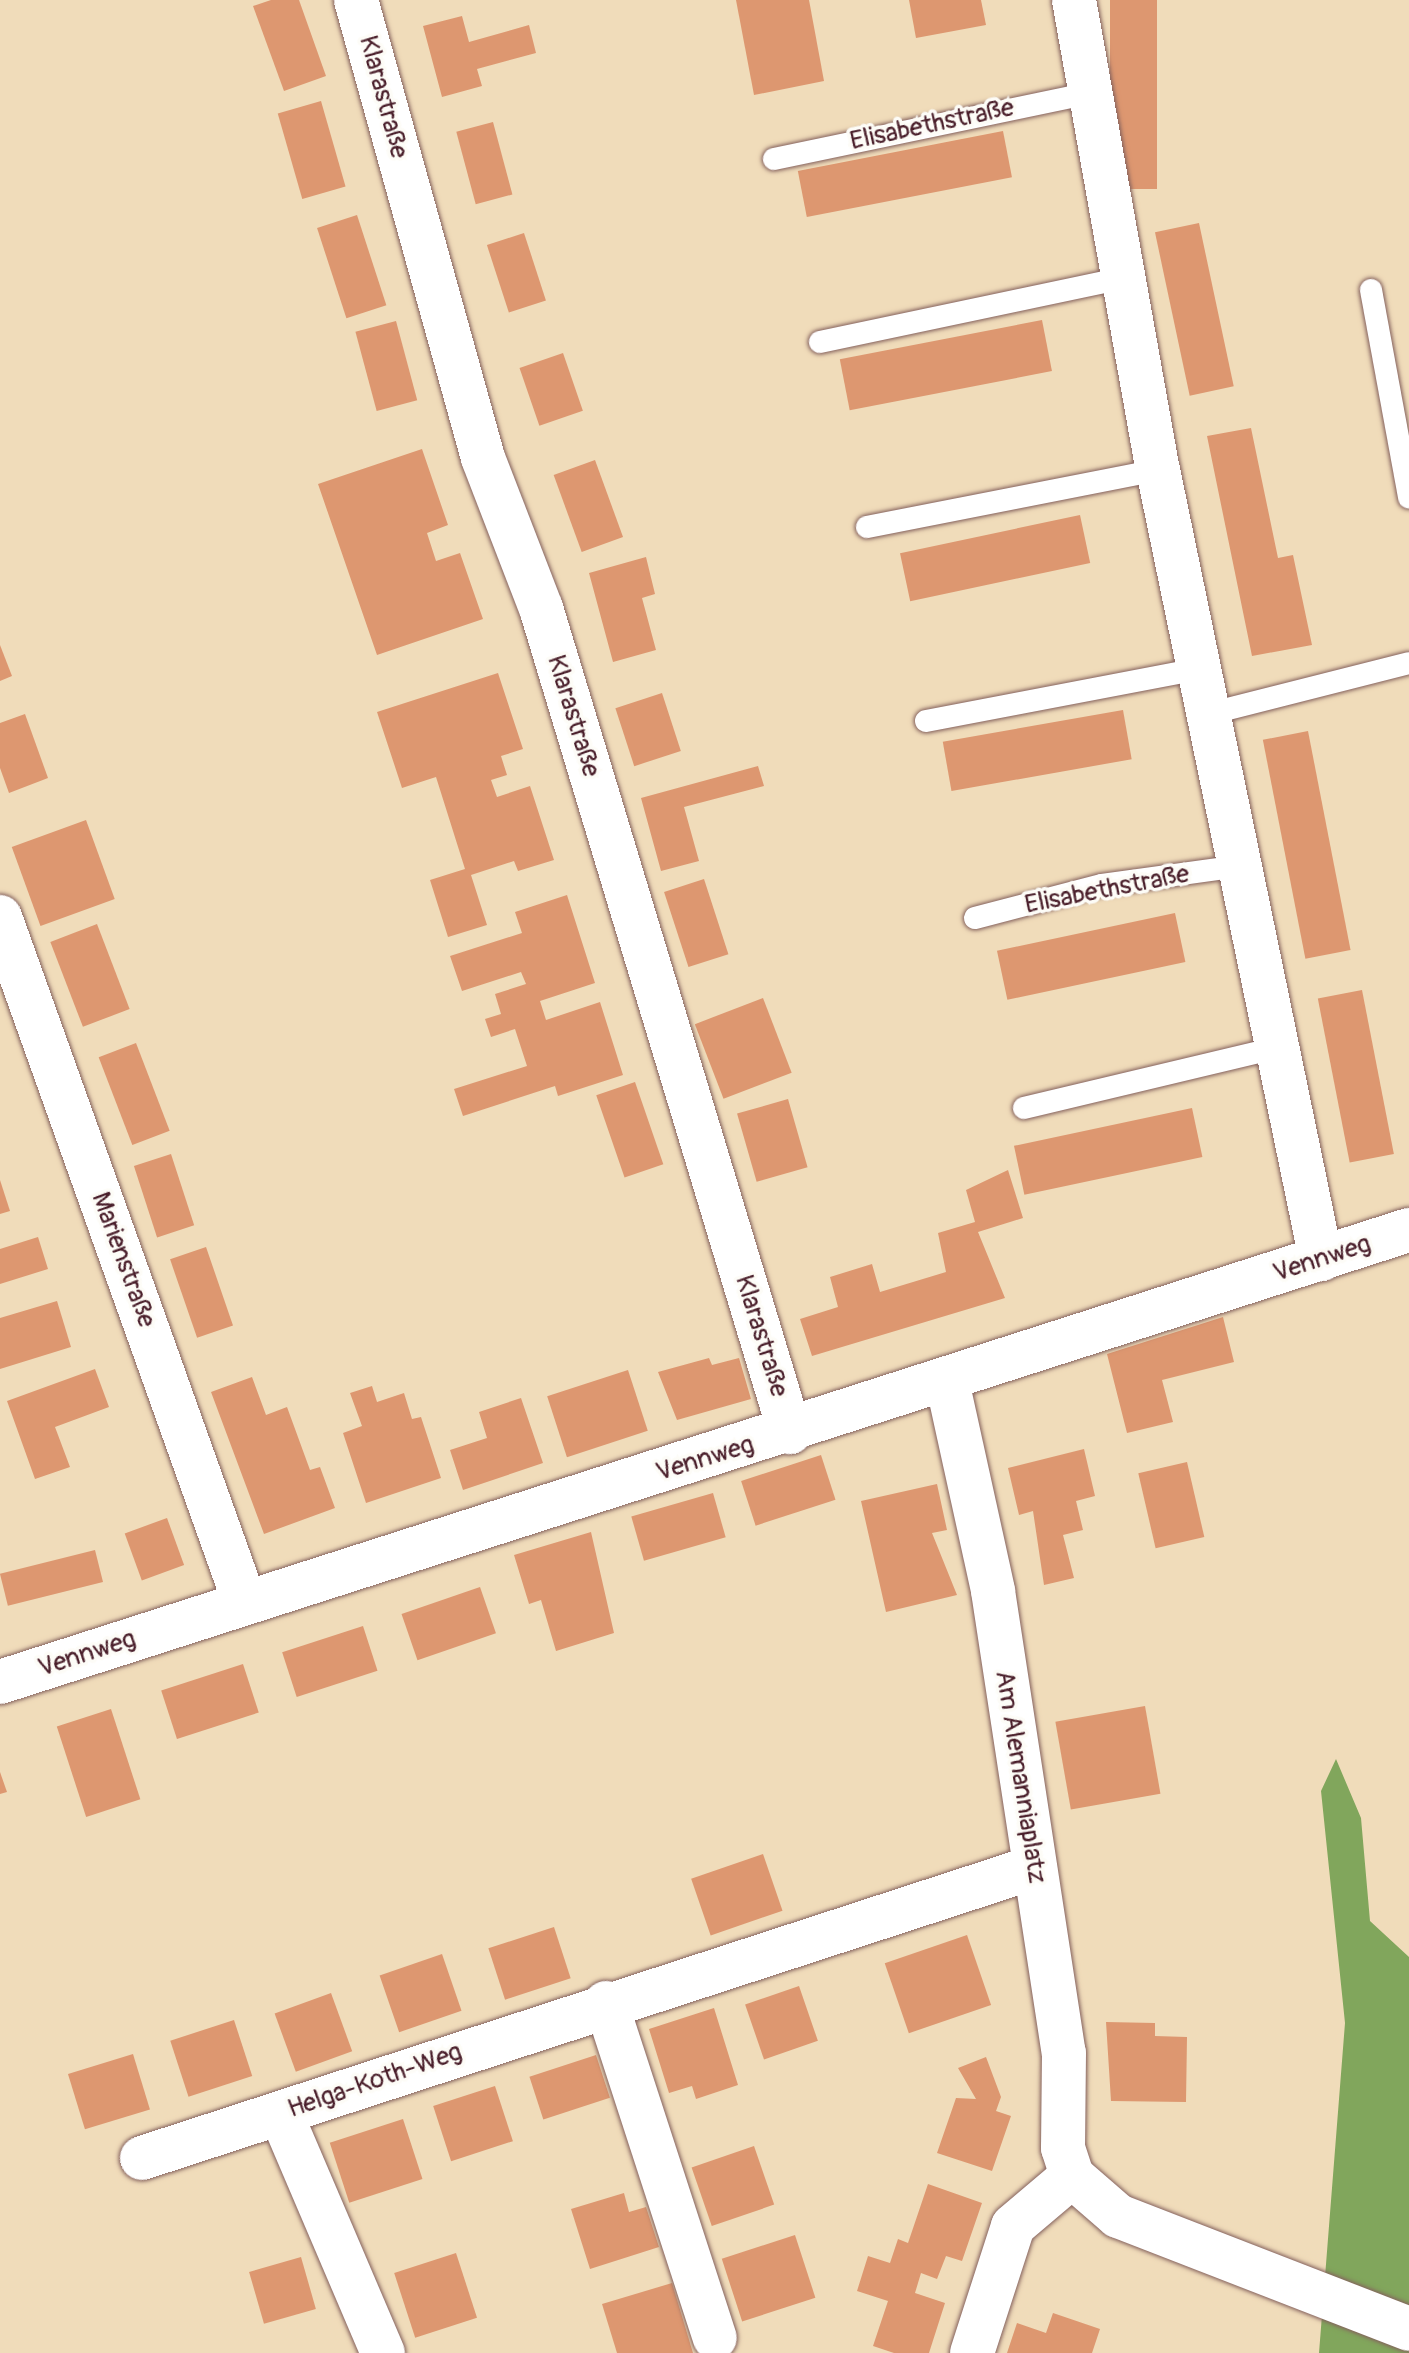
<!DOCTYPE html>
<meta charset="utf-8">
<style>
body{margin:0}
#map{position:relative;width:1409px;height:2353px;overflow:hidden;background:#f0dcba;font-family:Pangolin,sans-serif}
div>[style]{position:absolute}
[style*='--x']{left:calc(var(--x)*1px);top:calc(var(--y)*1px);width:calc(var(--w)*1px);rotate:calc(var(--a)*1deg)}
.forest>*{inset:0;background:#81a65c}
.building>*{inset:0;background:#dd9770;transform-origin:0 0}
.roads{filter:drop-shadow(0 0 2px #84615d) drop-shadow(0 0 2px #84615d)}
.service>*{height:22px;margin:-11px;padding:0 11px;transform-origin:11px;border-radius:11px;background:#fff}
.minor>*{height:44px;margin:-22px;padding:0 22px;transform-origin:22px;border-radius:22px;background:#fff}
span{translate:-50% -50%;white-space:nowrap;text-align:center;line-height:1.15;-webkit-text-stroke:7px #fdfcf7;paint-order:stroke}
.street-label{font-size:26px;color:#4a1f2b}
</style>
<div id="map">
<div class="forest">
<i style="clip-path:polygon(1336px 1759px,1361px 1818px,1370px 1921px,1409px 1957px,1409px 2353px,1319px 2353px,1345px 2023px,1321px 1791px)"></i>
</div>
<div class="building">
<i style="clip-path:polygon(271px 0,299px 0,326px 76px,284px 91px,253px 6px)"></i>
<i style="clip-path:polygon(736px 0,809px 0,824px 81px,754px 95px)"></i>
<i style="clip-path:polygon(909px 0,981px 0,986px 25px,916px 38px)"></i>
<i style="left:1110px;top:0;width:47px;height:189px"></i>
<i style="clip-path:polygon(462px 16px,469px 42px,529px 25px,536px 53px,477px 69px,482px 86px,442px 97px,423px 26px)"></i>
<i style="left:321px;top:101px;width:89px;height:45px;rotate:74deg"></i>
<i style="left:493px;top:122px;width:75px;height:38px;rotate:75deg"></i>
<i style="left:1003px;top:131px;width:47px;height:209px;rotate:79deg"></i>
<i style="left:357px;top:215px;width:95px;height:42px;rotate:72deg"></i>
<i style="left:1199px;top:223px;width:167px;height:45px;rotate:78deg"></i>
<i style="left:524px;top:233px;width:71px;height:39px;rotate:72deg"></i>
<i style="left:1042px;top:320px;width:52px;height:206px;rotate:79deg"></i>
<i style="left:396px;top:321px;width:82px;height:42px;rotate:75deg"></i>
<i style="left:563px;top:353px;width:61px;height:46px;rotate:71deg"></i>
<i style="clip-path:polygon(1251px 428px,1278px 558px,1293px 555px,1312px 645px,1252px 656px,1207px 436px)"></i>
<i style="clip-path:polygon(422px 449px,448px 525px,427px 533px,436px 561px,460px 553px,483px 619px,377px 655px,318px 484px)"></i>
<i style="left:595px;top:460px;width:82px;height:44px;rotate:70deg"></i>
<i style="left:1080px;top:515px;width:49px;height:184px;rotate:78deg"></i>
<i style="clip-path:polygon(646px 557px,655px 594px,642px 598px,656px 650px,613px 662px,589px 573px)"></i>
<i style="clip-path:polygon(0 645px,12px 676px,0 681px)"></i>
<i style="clip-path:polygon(498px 673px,523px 749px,501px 756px,507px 775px,491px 780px,497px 797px,530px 786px,554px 860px,518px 871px,514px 861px,471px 875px,487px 925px,448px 937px,430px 880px,465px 869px,436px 777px,402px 788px,377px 712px)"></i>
<i style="left:662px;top:693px;width:61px;height:49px;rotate:72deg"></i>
<i style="left:1123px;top:710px;width:50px;height:183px;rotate:80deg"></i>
<i style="clip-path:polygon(25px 714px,48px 778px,9px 793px,0 768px,0 723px)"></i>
<i style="left:1308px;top:731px;width:223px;height:46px;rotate:79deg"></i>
<i style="clip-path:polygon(758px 766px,764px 786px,684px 807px,699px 861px,661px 871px,641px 798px)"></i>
<i style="left:86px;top:820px;width:84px;height:79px;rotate:70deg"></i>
<i style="left:704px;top:879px;width:79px;height:42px;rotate:72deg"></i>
<i style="clip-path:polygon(567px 895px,595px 983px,540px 1001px,546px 1020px,600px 1002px,623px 1075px,558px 1096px,555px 1086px,463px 1116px,454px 1089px,527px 1066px,515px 1029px,491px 1037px,485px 1019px,501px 1014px,495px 994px,526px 984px,521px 972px,462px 991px,450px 956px,522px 933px,515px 912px)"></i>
<i style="left:1175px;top:913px;width:50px;height:182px;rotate:78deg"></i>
<i style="left:97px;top:924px;width:91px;height:50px;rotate:69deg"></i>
<i style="left:1362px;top:990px;width:167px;height:45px;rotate:79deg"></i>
<i style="left:763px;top:998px;width:80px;height:73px;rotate:69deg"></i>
<i style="left:136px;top:1043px;width:94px;height:40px;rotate:69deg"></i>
<i style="left:635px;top:1082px;width:87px;height:41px;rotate:71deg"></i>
<i style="left:788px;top:1099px;width:71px;height:53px;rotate:74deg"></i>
<i style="left:1192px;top:1108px;width:50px;height:182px;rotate:78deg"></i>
<i style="left:171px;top:1154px;width:75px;height:39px;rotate:72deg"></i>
<i style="clip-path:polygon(1008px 1170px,1023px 1218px,978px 1232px,1005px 1298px,812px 1356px,800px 1319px,838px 1307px,830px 1277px,872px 1264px,880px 1292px,946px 1272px,938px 1233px,975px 1222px,966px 1190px)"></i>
<i style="clip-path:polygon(0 1180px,10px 1211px,0 1214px)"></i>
<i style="clip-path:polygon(38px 1237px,48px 1269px,0 1284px,0 1249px)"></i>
<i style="left:206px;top:1247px;width:83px;height:38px;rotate:71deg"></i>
<i style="clip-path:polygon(57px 1301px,71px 1347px,0 1369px,0 1318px)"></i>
<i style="clip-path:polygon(1223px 1317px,1234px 1362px,1162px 1380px,1173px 1422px,1127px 1433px,1107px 1354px)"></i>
<i style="clip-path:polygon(709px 1358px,712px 1365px,739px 1358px,751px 1399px,677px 1420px,658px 1372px)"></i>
<i style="clip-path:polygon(95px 1369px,109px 1407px,55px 1427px,70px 1467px,35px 1479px,7px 1401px)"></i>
<i style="left:628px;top:1370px;width:64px;height:85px;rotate:72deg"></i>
<i style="clip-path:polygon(252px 1377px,266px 1415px,287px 1407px,310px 1470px,320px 1467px,335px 1508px,264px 1534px,211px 1392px)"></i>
<i style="clip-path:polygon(372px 1386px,377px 1402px,404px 1393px,412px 1419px,421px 1417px,441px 1478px,366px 1503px,343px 1433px,362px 1426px,350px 1393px)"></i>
<i style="clip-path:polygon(521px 1398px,543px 1463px,463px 1490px,450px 1450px,487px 1438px,479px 1412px)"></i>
<i style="clip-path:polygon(1084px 1449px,1095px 1496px,1076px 1501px,1083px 1530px,1063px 1535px,1074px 1578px,1044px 1585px,1033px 1511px,1019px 1515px,1008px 1468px)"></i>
<i style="left:821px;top:1455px;width:47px;height:84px;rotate:72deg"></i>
<i style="left:1187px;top:1462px;width:77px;height:50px;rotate:77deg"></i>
<i style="clip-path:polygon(937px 1484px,947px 1530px,932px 1533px,957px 1595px,886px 1612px,861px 1501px)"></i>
<i style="left:713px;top:1493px;width:46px;height:85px;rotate:74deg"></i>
<i style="left:167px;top:1518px;width:50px;height:45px;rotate:70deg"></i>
<i style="clip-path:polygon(591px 1532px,614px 1633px,556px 1651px,541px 1600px,529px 1604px,514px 1555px)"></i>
<i style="left:95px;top:1550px;width:33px;height:98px;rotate:76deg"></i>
<i style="left:480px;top:1587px;width:49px;height:83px;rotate:71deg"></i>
<i style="left:363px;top:1626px;width:47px;height:85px;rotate:72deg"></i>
<i style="left:243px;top:1664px;width:51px;height:86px;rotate:72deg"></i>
<i style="left:1145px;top:1706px;width:89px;height:91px;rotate:80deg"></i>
<i style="left:111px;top:1709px;width:95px;height:57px;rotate:72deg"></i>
<i style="clip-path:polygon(0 1772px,7px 1792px,0 1794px)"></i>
<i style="left:763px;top:1854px;width:60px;height:76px;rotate:71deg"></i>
<i style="left:554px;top:1927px;width:54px;height:69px;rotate:72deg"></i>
<i style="left:967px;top:1935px;width:74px;height:87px;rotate:71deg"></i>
<i style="left:442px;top:1954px;width:60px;height:66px;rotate:71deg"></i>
<i style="left:799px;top:1986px;width:58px;height:57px;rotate:71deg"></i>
<i style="left:331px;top:1993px;width:62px;height:60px;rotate:70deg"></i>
<i style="clip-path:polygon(714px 2008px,738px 2085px,696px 2099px,692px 2086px,669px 2093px,649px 2029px)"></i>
<i style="left:234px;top:2020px;width:59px;height:67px;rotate:72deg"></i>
<i style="clip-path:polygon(1106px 2022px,1155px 2023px,1155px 2036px,1187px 2037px,1186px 2102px,1111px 2101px)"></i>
<i style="left:133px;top:2054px;width:58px;height:68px;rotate:73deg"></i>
<i style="left:596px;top:2055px;width:45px;height:70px;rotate:72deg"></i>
<i style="clip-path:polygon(986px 2057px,1001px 2097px,996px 2111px,1011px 2116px,992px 2171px,937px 2153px,956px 2098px,976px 2099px,958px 2068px)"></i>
<i style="left:495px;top:2086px;width:58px;height:65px;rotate:72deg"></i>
<i style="left:403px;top:2119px;width:63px;height:77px;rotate:72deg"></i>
<i style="left:754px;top:2146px;width:62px;height:66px;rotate:71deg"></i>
<i style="clip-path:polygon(928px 2184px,982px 2203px,962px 2261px,946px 2256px,937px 2279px,921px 2273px,915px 2293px,945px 2303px,929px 2353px,894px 2353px,873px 2346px,888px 2301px,857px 2291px,868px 2256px,890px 2263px,898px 2239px,908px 2243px)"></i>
<i style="clip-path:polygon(624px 2193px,629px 2212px,646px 2207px,659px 2247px,590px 2269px,571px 2209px)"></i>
<i style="left:795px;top:2235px;width:66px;height:77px;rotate:72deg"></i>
<i style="left:456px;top:2253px;width:68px;height:65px;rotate:72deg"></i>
<i style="left:301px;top:2257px;width:54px;height:54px;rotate:74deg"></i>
<i style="clip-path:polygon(672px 2283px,693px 2353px,617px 2353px,602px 2304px)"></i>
<i style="clip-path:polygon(1053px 2313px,1100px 2329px,1092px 2353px,1007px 2353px,1017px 2323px,1046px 2333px)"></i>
</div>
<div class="roads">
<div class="service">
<i style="--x:774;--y:159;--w:323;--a:-11.8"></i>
<i style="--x:1371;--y:290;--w:211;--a:79.6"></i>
<i style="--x:820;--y:342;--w:310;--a:-11.9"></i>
<i style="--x:867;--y:527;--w:297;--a:-11.1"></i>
<i style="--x:1212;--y:713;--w:203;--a:-14.2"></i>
<i style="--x:926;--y:721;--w:282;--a:-10.8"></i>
<i style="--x:975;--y:918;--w:131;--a:-14.6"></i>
<i style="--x:1102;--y:885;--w:138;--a:-7.9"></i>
<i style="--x:1024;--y:1108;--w:258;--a:-13.4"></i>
</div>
<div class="minor">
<i style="--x:356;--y:0;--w:475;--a:74.5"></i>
<i style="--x:483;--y:458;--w:161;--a:68.9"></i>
<i style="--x:541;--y:608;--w:861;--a:73.19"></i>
<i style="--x:1074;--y:0;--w:477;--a:79.9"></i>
<i style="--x:1158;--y:470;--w:806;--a:78.33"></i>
<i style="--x:0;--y:917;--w:728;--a:70.35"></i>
<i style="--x:947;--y:1381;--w:215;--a:77.6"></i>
<i style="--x:993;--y:1591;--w:467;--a:81.3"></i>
<i style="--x:1064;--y:2053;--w:95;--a:90.6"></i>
<i style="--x:1063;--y:2148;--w:29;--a:72"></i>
<i style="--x:1072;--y:2176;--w:61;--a:41"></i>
<i style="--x:1118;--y:2216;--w:312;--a:21.2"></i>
<i style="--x:0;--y:1682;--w:1480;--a:-17.79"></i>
<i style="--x:606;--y:2003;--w:352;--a:72"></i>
<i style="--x:281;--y:2114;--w:260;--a:66.9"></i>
<i style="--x:142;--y:2158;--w:939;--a:-18.05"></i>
<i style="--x:972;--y:2353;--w:133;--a:-72.1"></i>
<i style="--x:1013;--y:2226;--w:77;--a:-40.3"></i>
</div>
</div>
<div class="street-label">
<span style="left:383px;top:97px;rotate:75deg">Klarastraße</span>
<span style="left:932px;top:125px;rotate:-12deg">Elisabethstraße</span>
<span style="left:573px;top:716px;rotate:73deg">Klarastraße</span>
<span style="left:1107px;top:890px;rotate:-11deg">Elisabethstraße</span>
<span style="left:1322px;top:1259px;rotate:-18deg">Vennweg</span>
<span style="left:123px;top:1260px;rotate:70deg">Marienstraße</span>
<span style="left:761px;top:1336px;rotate:73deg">Klarastraße</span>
<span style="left:705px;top:1459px;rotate:-17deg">Vennweg</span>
<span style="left:87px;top:1654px;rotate:-18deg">Vennweg</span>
<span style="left:1020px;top:1777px;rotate:81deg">Am Alemanniaplatz</span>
<span style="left:375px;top:2081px;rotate:-19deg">Helga-Koth-Weg</span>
</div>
</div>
